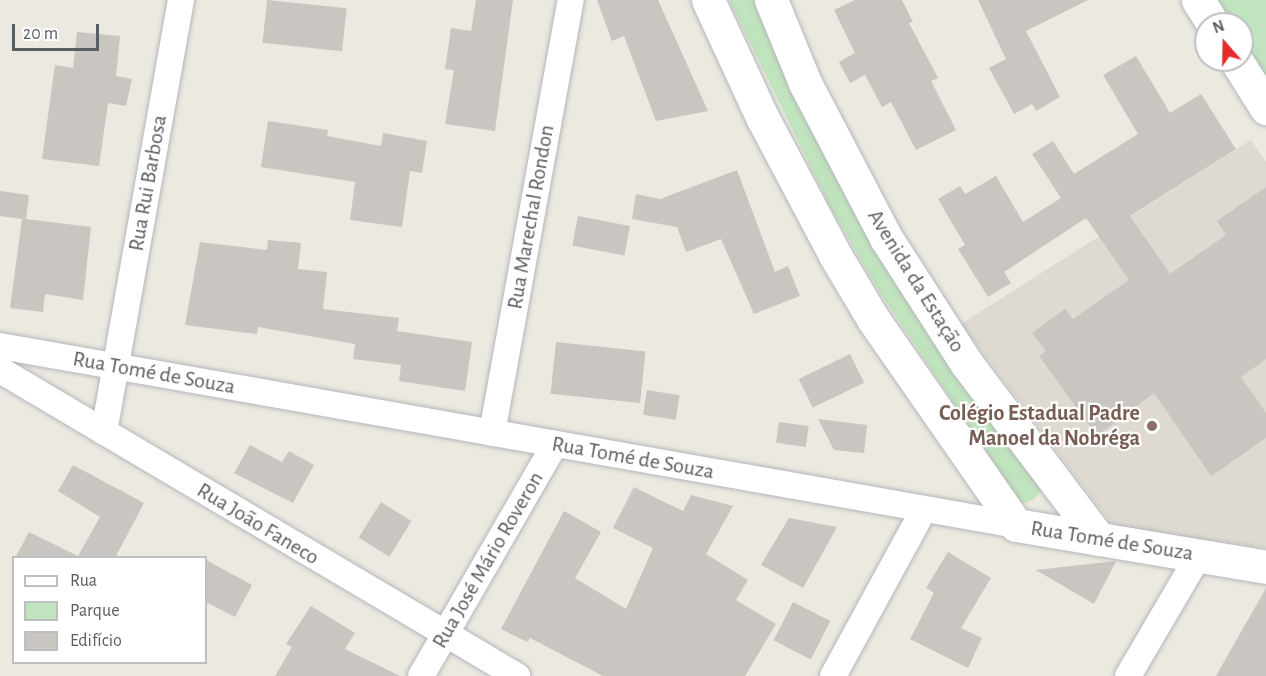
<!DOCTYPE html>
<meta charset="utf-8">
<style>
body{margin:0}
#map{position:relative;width:1266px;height:676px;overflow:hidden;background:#ece9e0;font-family:"Alegreya Sans",sans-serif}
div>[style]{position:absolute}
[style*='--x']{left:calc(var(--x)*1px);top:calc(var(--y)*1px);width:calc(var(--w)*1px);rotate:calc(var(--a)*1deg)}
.education>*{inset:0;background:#dedad2}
.green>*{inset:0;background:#c0e4bd}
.building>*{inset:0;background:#c9c5c0;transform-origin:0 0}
.roads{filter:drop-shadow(0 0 2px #b3b7bb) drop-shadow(0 0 2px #b3b7bb)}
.street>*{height:26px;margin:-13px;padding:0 13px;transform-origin:13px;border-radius:13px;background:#fff}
.secondary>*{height:33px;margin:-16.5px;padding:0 16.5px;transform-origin:16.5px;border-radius:16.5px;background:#fff}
.dots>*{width:16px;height:16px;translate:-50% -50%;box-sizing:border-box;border:3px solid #fff;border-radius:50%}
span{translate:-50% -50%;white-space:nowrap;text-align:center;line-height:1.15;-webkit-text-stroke:4.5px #fff;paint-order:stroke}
.street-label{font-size:22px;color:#595e62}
.education-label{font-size:22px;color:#785e54;font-weight:700}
.right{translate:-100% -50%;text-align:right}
.legend{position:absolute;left:12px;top:556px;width:195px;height:108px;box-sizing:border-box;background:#fff;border:2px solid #bdbfc0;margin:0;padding:8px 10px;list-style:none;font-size:18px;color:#595e62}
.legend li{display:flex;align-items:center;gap:12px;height:30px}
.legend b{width:30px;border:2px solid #bdbfc0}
.north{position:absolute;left:1194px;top:12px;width:60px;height:60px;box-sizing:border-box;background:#fff;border:2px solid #bdbfc0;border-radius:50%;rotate:340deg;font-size:16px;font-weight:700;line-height:24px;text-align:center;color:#595e62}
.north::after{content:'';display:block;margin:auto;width:21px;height:27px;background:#e72b2d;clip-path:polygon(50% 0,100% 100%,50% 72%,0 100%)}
.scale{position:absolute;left:12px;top:24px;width:87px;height:27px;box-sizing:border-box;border:3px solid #595e62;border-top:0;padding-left:8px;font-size:18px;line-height:21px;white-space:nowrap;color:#595e62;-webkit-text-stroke:4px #fff;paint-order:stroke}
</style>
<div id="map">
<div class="education">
<i style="clip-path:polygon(1251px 140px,1266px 162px,1266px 548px,1115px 528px,961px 324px)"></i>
</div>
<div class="green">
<i style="clip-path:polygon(729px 0,753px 0,798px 91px,1040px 486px,1041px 491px,1033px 500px,1023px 503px,1018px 499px,879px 291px,832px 210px)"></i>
<i style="clip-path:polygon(1217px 0,1266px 0,1266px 76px,1242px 44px,1242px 24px,1230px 24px)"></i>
</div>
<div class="building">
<i style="left:267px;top:0;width:80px;height:43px;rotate:6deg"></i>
<i style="clip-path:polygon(476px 0,513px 0,495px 131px,445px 124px,454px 70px,445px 69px,451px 28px,471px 31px)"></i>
<i style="clip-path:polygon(597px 0,658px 0,708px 111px,656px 121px,624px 36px,612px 41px)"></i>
<i style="clip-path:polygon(855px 0,902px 0,913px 22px,909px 23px,938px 78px,931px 81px,956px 130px,916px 150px,891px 102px,882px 107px,865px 75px,850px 83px,839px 62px,855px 53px,834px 10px)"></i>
<i style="clip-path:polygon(978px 0,1088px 0,1026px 31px,1060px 97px,1036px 111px,1032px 104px,1014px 114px,989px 68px,1006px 59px)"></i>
<i style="clip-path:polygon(77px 32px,120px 36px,116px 76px,132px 79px,126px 106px,108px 103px,99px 166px,42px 159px,55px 65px,73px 68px)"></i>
<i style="clip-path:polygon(1136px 56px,1170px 113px,1201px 94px,1236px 149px,1130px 216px,1170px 274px,1226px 235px,1217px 221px,1266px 187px,1266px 359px,1241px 377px,1266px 413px,1266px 438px,1211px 476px,1154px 393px,1097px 436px,1039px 356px,1046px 351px,1032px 333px,1065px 309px,1073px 319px,1129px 280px,1086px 218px,1004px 272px,1011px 283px,988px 297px,958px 249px,965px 245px,938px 199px,960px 186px,965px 194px,996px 176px,1023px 222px,1061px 198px,1032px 154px,1053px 141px,1074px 174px,1138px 134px,1103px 75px)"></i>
<i style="clip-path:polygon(268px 121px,328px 130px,327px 136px,381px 146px,383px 133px,427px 141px,422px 173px,410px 171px,402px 227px,350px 220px,355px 182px,261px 167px)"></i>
<i style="clip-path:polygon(737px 170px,775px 272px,788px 266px,800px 296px,754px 314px,721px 239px,686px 252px,677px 227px,632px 219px,636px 194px,660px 199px)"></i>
<i style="clip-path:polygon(0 191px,29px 195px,26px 219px,91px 227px,83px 300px,45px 294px,43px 312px,10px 308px,22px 219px,0 216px)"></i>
<i style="left:578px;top:216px;width:53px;height:30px;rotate:11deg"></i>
<i style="clip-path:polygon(268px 240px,301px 243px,298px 269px,327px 272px,323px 309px,399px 318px,397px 331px,472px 342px,465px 391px,399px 381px,401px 365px,353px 359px,355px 344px,258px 327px,257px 334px,185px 325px,200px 242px,267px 250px)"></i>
<i style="left:556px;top:342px;width:90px;height:52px;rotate:6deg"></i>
<i style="left:850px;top:354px;width:32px;height:57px;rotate:64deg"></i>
<i style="left:647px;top:390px;width:33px;height:25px;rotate:9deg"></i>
<i style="clip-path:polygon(818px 419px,867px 425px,864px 453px,834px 450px)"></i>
<i style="left:779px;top:422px;width:30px;height:21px;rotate:8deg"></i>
<i style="clip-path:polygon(250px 445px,282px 462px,289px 451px,314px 465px,293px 503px,234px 473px)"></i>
<i style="clip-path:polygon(73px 465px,144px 503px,115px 558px,15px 558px,29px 532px,78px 556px,100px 517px,58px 491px)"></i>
<i style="clip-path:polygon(634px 487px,683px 511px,691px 495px,733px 506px,706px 554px,748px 580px,736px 600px,776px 624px,745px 676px,603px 676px,530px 638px,527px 642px,501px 629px,564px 511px,601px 532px,575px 578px,626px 609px,653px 548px,613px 528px)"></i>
<i style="left:381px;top:502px;width:36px;height:42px;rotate:32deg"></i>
<i style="clip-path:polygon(789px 518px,837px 527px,803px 588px,761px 565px)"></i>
<i style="clip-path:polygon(948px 552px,991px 578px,961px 628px,982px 638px,968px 668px,910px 639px,934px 593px,926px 588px)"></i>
<i style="clip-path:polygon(206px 560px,252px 585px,235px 617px,206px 602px)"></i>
<i style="clip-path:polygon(1116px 561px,1094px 604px,1036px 570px)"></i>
<i style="clip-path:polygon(1266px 588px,1266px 676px,1216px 676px)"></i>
<i style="left:793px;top:602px;width:42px;height:43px;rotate:27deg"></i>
<i style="clip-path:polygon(311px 606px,355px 633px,345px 649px,400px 676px,275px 676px,292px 647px,286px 644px)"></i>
</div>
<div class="roads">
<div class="street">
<i style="--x:0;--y:346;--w:1032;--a:9.99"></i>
<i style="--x:0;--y:370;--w:601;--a:30.62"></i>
<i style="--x:104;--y:432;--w:439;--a:-79.9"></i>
<i style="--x:492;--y:433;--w:440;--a:-79.7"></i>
<i style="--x:421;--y:676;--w:268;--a:-60"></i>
<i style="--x:833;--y:676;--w:190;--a:-61.4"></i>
<i style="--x:1128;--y:676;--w:140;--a:-59.6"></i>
</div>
<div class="secondary">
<i style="--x:708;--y:0;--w:129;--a:65.2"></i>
<i style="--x:762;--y:117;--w:156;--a:62.1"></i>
<i style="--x:835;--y:255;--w:74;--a:59.3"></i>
<i style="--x:873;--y:319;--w:251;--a:55.2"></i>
<i style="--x:1016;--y:525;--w:254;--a:9.5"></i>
<i style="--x:771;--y:0;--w:90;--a:67.7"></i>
<i style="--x:805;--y:83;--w:175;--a:62.4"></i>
<i style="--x:886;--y:238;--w:150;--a:57.3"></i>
<i style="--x:967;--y:364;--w:219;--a:53"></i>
<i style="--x:1198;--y:0;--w:28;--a:58"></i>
<i style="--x:1236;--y:60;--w:57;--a:58"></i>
</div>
</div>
<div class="dots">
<i style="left:1152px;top:426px;background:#8d6e63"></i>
</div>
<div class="street-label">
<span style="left:148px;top:183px;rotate:-80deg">Rua Rui Barbosa</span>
<span style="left:531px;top:217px;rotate:-80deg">Rua Marechal Rondon</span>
<span style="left:916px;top:281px;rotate:58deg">Avenida da Estação</span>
<span style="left:154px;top:373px;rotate:10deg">Rua Tomé de Souza</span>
<span style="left:633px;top:458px;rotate:10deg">Rua Tomé de Souza</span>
<span style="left:258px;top:524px;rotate:31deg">Rua João Faneco</span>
<span style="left:1112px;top:541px;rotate:9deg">Rua Tomé de Souza</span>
<span style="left:488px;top:560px;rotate:-60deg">Rua José Mário Roveron</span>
</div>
<div class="education-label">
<span class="right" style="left:1140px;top:426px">Colégio Estadual Padre<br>Manoel da Nobréga</span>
</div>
<ul class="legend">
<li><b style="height:8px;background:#fff"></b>Rua</li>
<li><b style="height:16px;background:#c0e4bd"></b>Parque</li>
<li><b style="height:16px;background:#c9c5c0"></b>Edifício</li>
</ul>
<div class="north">N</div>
<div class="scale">20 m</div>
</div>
